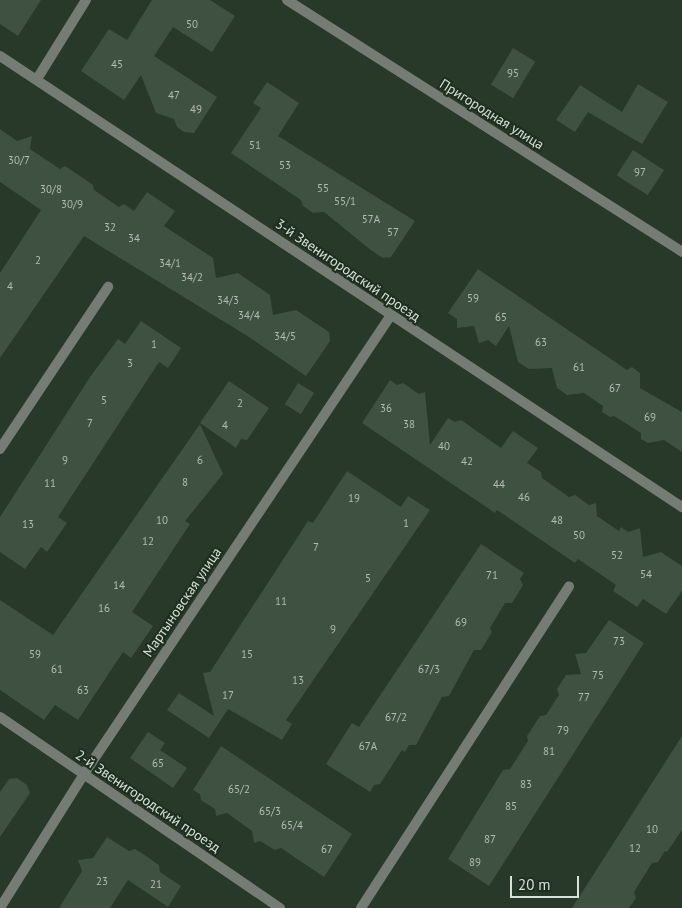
<!DOCTYPE html>
<meta charset="utf-8">
<style>
body{margin:0}
#map{position:relative;width:682px;height:908px;overflow:hidden;background:#283829;font-family:"PT Sans",sans-serif}
div>[style]{position:absolute}
[style*='--x']{left:calc(var(--x)*1px);top:calc(var(--y)*1px);width:calc(var(--w)*1px);rotate:calc(var(--a)*1deg)}
.building>*{inset:0;background:#3f5140;transform-origin:0 0}
.minor>*{height:10px;margin:-5px;padding:0 5px;transform-origin:5px;border-radius:5px;background:#747c74}
.tertiary>*{height:10px;margin:-5px;padding:0 5px;transform-origin:5px;border-radius:5px;background:#747c74}
span{translate:-50% -50%;white-space:nowrap;text-align:center;line-height:1.15;-webkit-text-stroke:4px #1e2e1f;paint-order:stroke}
.number-label{font-size:11px;color:#b1bdb1}
.number-label span{-webkit-text-stroke-width:0}
.street-label{font-size:14px;color:#d7e1d7}
.scale{position:absolute;left:510px;top:876px;width:69px;height:22px;box-sizing:border-box;border:2px solid #d7e1d7;border-top:0;padding-left:6px;font-size:15px;line-height:18px;white-space:nowrap;color:#d7e1d7;-webkit-text-stroke:4px #1e2e1f;paint-order:stroke}
</style>
<div id="map">
<div class="building">
<i style="clip-path:polygon(0 0,41px 0,18px 36px,0 24px)"></i>
<i style="clip-path:polygon(152px 0,210px 0,235px 16px,212px 52px,173px 27px,154px 56px,217px 97px,194px 133px,184px 132px,177px 127px,174px 119px,156px 113px,141px 75px,124px 100px,81px 71px,109px 29px,127px 40px)"></i>
<i style="left:513px;top:48px;width:26px;height:43px;rotate:31deg"></i>
<i style="clip-path:polygon(267px 82px,299px 103px,278px 136px,415px 221px,391px 257px,383px 258px,372px 251px,324px 212px,313px 213px,303px 206px,301px 200px,231px 153px,261px 108px,253px 103px)"></i>
<i style="clip-path:polygon(638px 84px,668px 102px,642px 144px,588px 112px,575px 132px,556px 120px,580px 85px,622px 112px)"></i>
<i style="clip-path:polygon(0 129px,17px 141px,32px 136px,30px 149px,60px 169px,65px 166px,86px 180px,93px 185px,94px 190px,119px 207px,124px 204px,134px 211px,147px 192px,175px 211px,164px 226px,213px 258px,216px 278px,238px 273px,270px 295px,273px 315px,296px 310px,329px 332px,330px 341px,306px 376px,249px 337px,84px 236px,0 358px,0 273px,41px 210px,0 182px)"></i>
<i style="left:633px;top:150px;width:37px;height:30px;rotate:33deg"></i>
<i style="clip-path:polygon(478px 269px,627px 370px,632px 367px,640px 373px,640px 388px,682px 412px,682px 452px,664px 440px,648px 443px,641px 439px,641px 433px,614px 416px,610px 417px,602px 412px,603px 406px,584px 393px,567px 395px,557px 388px,552px 368px,529px 369px,518px 362px,509px 326px,496px 346px,488px 340px,479px 343px,474px 326px,457px 328px,457px 319px,448px 313px)"></i>
<i style="clip-path:polygon(141px 321px,181px 348px,168px 368px,159px 362px,58px 517px,67px 523px,47px 552px,41px 547px,25px 569px,0 552px,0 517px,90px 377px,118px 339px,125px 344px)"></i>
<i style="clip-path:polygon(390px 380px,397px 385px,403px 383px,419px 394px,425px 392px,430px 445px,448px 418px,455px 422px,461px 420px,501px 448px,513px 431px,538px 448px,527px 463px,541px 472px,542px 478px,569px 497px,575px 495px,589px 505px,596px 503px,597px 516px,619px 531px,621px 527px,628px 532px,640px 528px,643px 557px,661px 552px,682px 566px,682px 591px,666px 614px,643px 599px,637px 607px,613px 591px,616px 585px,578px 559px,575px 563px,497px 510px,495px 513px,362px 423px)"></i>
<i style="clip-path:polygon(229px 381px,269px 408px,247px 440px,241px 439px,236px 448px,200px 423px)"></i>
<i style="left:298px;top:383px;width:19px;height:25px;rotate:32deg"></i>
<i style="clip-path:polygon(200px 424px,223px 474px,185px 521px,190px 524px,132px 612px,153px 626px,131px 658px,123px 652px,78px 720px,55px 705px,44px 720px,0 690px,0 600px,53px 635px)"></i>
<i style="clip-path:polygon(347px 471px,401px 507px,408px 496px,430px 510px,286px 720px,292px 724px,282px 740px,228px 709px,209px 738px,167px 710px,179px 693px,214px 716px,203px 673px,210px 672px,308px 521px,313px 523px)"></i>
<i style="clip-path:polygon(481px 544px,524px 573px,520px 579px,523px 585px,512px 603px,505px 603px,490px 628px,492px 632px,481px 650px,474px 650px,449px 696px,442px 697px,416px 745px,409px 745px,405px 752px,402px 750px,380px 784px,374px 785px,370px 792px,326px 764px,352px 723px,359px 727px)"></i>
<i style="clip-path:polygon(609px 620px,644px 643px,489px 886px,448px 859px,498px 778px,503px 770px,510px 769px,528px 741px,527px 736px,540px 716px,546px 715px,559px 695px,557px 689px,566px 675px,581px 674px,575px 654px,586px 653px)"></i>
<i style="clip-path:polygon(148px 732px,165px 743px,160px 750px,187px 768px,173px 788px,130px 758px)"></i>
<i style="clip-path:polygon(682px 736px,682px 830px,667px 852px,665px 851px,658px 862px,652px 863px,634px 892px,636px 898px,629px 908px,572px 908px)"></i>
<i style="clip-path:polygon(221px 746px,352px 834px,324px 877px,281px 848px,275px 850px,260px 841px,254px 843px,252px 831px,227px 813px,216px 816px,215px 809px,201px 800px,200px 794px,193px 790px)"></i>
<i style="clip-path:polygon(17px 778px,27px 785px,30px 793px,0 837px,0 792px,9px 779px)"></i>
<i style="clip-path:polygon(107px 837px,129px 851px,135px 849px,143px 854px,159px 865px,160px 872px,181px 886px,168px 907px,128px 880px,110px 908px,59px 908px,82px 871px,78px 860px,93px 858px)"></i>
</div>
<div class="minor">
<i style="--x:0;--y:56;--w:818;--a:33.48"></i>
<i style="--x:37;--y:79;--w:93;--a:-58.2"></i>
<i style="--x:0;--y:449;--w:195;--a:-56.3"></i>
<i style="--x:0;--y:717;--w:339;--a:34.3"></i>
<i style="--x:0;--y:908;--w:158;--a:-57.9"></i>
<i style="--x:84;--y:774;--w:552;--a:-56.22"></i>
<i style="--x:361;--y:908;--w:383;--a:-57.1"></i>
</div>
<div class="tertiary">
<i style="--x:287;--y:0;--w:469;--a:32.5"></i>
</div>
<div class="number-label">
<span style="left:192px;top:24px">50</span>
<span style="left:117px;top:64px">45</span>
<span style="left:513px;top:73px">95</span>
<span style="left:174px;top:95px">47</span>
<span style="left:196px;top:109px">49</span>
<span style="left:255px;top:145px">51</span>
<span style="left:19px;top:160px">30/7</span>
<span style="left:285px;top:165px">53</span>
<span style="left:640px;top:172px">97</span>
<span style="left:323px;top:188px">55</span>
<span style="left:51px;top:189px">30/8</span>
<span style="left:345px;top:201px">55/1</span>
<span style="left:72px;top:204px">30/9</span>
<span style="left:371px;top:219px">57А</span>
<span style="left:110px;top:227px">32</span>
<span style="left:393px;top:232px">57</span>
<span style="left:134px;top:238px">34</span>
<span style="left:38px;top:260px">2</span>
<span style="left:170px;top:263px">34/1</span>
<span style="left:192px;top:277px">34/2</span>
<span style="left:10px;top:286px">4</span>
<span style="left:473px;top:298px">59</span>
<span style="left:228px;top:300px">34/3</span>
<span style="left:249px;top:315px">34/4</span>
<span style="left:501px;top:317px">65</span>
<span style="left:285px;top:336px">34/5</span>
<span style="left:541px;top:342px">63</span>
<span style="left:154px;top:344px">1</span>
<span style="left:130px;top:363px">3</span>
<span style="left:579px;top:367px">61</span>
<span style="left:615px;top:388px">67</span>
<span style="left:104px;top:400px">5</span>
<span style="left:240px;top:403px">2</span>
<span style="left:386px;top:408px">36</span>
<span style="left:650px;top:417px">69</span>
<span style="left:90px;top:423px">7</span>
<span style="left:409px;top:424px">38</span>
<span style="left:225px;top:425px">4</span>
<span style="left:444px;top:446px">40</span>
<span style="left:65px;top:460px">9</span>
<span style="left:200px;top:460px">6</span>
<span style="left:467px;top:461px">42</span>
<span style="left:185px;top:482px">8</span>
<span style="left:50px;top:483px">11</span>
<span style="left:499px;top:484px">44</span>
<span style="left:524px;top:497px">46</span>
<span style="left:354px;top:498px">19</span>
<span style="left:162px;top:520px">10</span>
<span style="left:557px;top:520px">48</span>
<span style="left:406px;top:523px">1</span>
<span style="left:28px;top:524px">13</span>
<span style="left:579px;top:535px">50</span>
<span style="left:148px;top:541px">12</span>
<span style="left:316px;top:547px">7</span>
<span style="left:617px;top:555px">52</span>
<span style="left:646px;top:574px">54</span>
<span style="left:492px;top:575px">71</span>
<span style="left:368px;top:578px">5</span>
<span style="left:119px;top:585px">14</span>
<span style="left:281px;top:601px">11</span>
<span style="left:104px;top:608px">16</span>
<span style="left:461px;top:622px">69</span>
<span style="left:333px;top:629px">9</span>
<span style="left:619px;top:641px">73</span>
<span style="left:35px;top:654px">59</span>
<span style="left:247px;top:654px">15</span>
<span style="left:57px;top:669px">61</span>
<span style="left:429px;top:669px">67/3</span>
<span style="left:598px;top:675px">75</span>
<span style="left:298px;top:680px">13</span>
<span style="left:83px;top:690px">63</span>
<span style="left:228px;top:695px">17</span>
<span style="left:584px;top:697px">77</span>
<span style="left:396px;top:717px">67/2</span>
<span style="left:563px;top:730px">79</span>
<span style="left:368px;top:746px">67А</span>
<span style="left:549px;top:751px">81</span>
<span style="left:158px;top:763px">65</span>
<span style="left:526px;top:784px">83</span>
<span style="left:239px;top:789px">65/2</span>
<span style="left:511px;top:806px">85</span>
<span style="left:270px;top:811px">65/3</span>
<span style="left:292px;top:825px">65/4</span>
<span style="left:652px;top:829px">10</span>
<span style="left:490px;top:839px">87</span>
<span style="left:635px;top:848px">12</span>
<span style="left:327px;top:849px">67</span>
<span style="left:475px;top:862px">89</span>
<span style="left:102px;top:881px">23</span>
<span style="left:156px;top:884px">21</span>
</div>
<div class="street-label">
<span style="left:492px;top:114px;rotate:32deg">Пригородная улица</span>
<span style="left:348px;top:270px;rotate:34deg">3-й Звенигородский проезд</span>
<span style="left:182px;top:602px;rotate:-56deg">Мартыновская улица</span>
<span style="left:148px;top:801px;rotate:34deg">2-й Звенигородский проезд</span>
</div>
<div class="scale">20 m</div>
</div>
